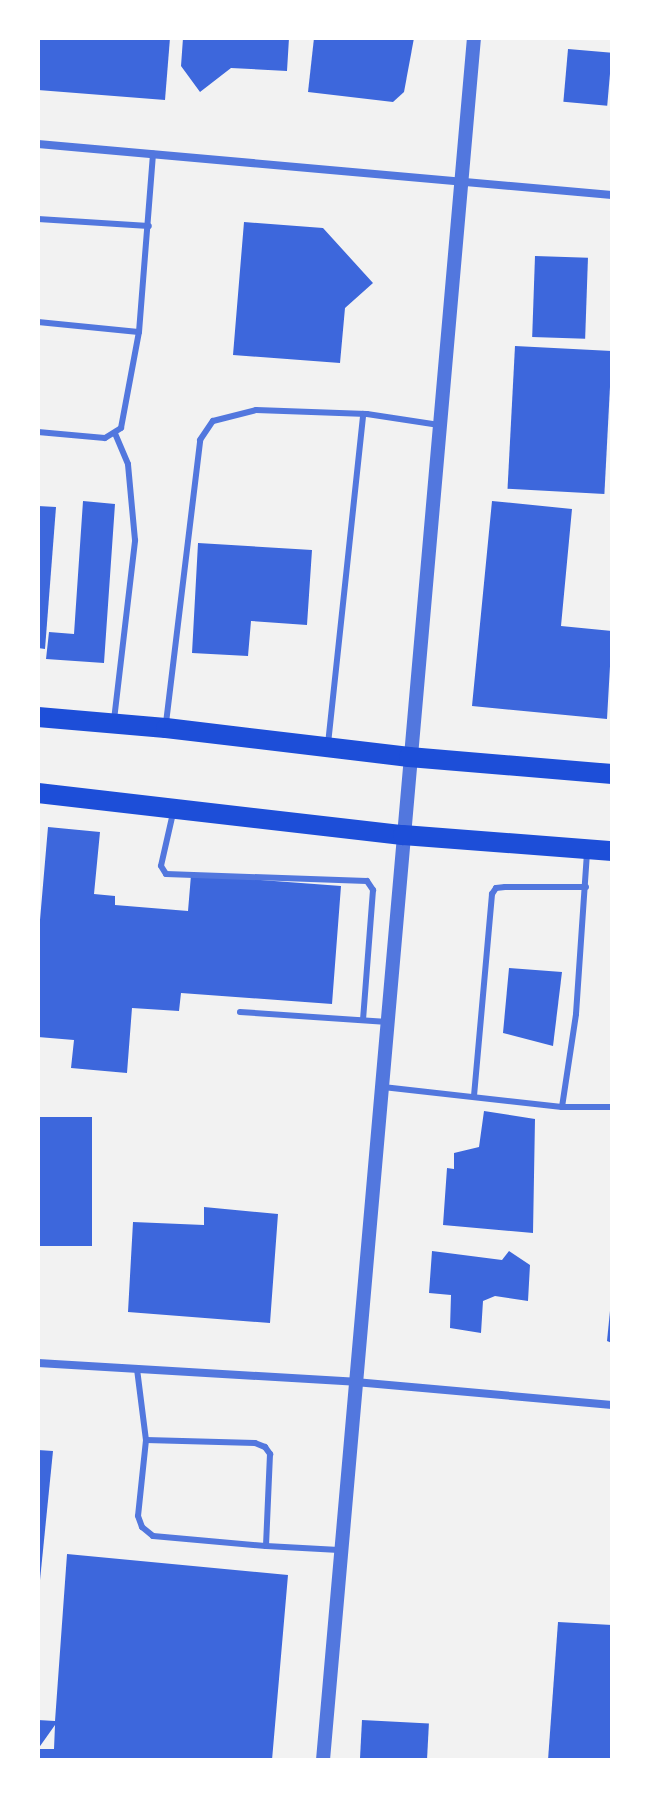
<!DOCTYPE html>
<style>
body{margin:0}
#map{position:relative;width:650px;height:1798px;overflow:hidden;background:#f2f2f2;font-family:Montserrat,sans-serif}
div>[style]{position:absolute}
[style*='--x']{left:calc(var(--x)*1px);top:calc(var(--y)*1px);width:calc(var(--w)*1px);rotate:calc(var(--a)*1deg)}
.building>*{inset:0;background:#3d67dc;transform-origin:0 0}
.service>*{height:6px;margin:-3px;padding:0 3px;transform-origin:3px;border-radius:3px;background:#5277de}
.minor>*{height:8px;margin:-4px;padding:0 4px;transform-origin:4px;border-radius:4px;background:#5277de}
.tertiary>*{height:14px;margin:-7px;padding:0 7px;transform-origin:7px;border-radius:7px;background:#5277de}
.primary>*{height:20px;margin:-10px;padding:0 10px;transform-origin:10px;border-radius:10px;background:#1d4ed8}
span{translate:-50% -50%;white-space:nowrap;text-align:center;line-height:1.15;-webkit-text-stroke:7px #fff;paint-order:stroke}
.frame{position:absolute;inset:0;border:40px solid #fff;pointer-events:none}
</style>
<div id="map">
<div class="building">
<i style="clip-path:polygon(38px 38px,170px 38px,165px 100px,38px 90px)"></i>
<i style="clip-path:polygon(183px 38px,289px 38px,287px 71px,231px 68px,200px 92px,181px 66px)"></i>
<i style="clip-path:polygon(314px 38px,414px 38px,404px 92px,393px 102px,308px 92px)"></i>
<i style="left:568px;top:49px;width:44px;height:53px;rotate:5deg"></i>
<i style="clip-path:polygon(244px 222px,323px 228px,373px 283px,345px 308px,340px 363px,233px 355px)"></i>
<i style="left:535px;top:256px;width:53px;height:81px;rotate:2deg"></i>
<i style="left:515px;top:346px;width:97px;height:143px;rotate:3deg"></i>
<i style="clip-path:polygon(83px 501px,115px 504px,104px 663px,46px 659px,49px 632px,74px 634px)"></i>
<i style="clip-path:polygon(492px 501px,572px 509px,561px 626px,612px 631px,607px 719px,472px 706px)"></i>
<i style="clip-path:polygon(38px 506px,56px 507px,45px 649px,38px 648px)"></i>
<i style="clip-path:polygon(198px 543px,312px 550px,307px 625px,251px 621px,248px 656px,192px 653px)"></i>
<i style="clip-path:polygon(48px 827px,100px 832px,94px 894px,115px 896px,115px 905px,188px 911px,191px 875px,341px 886px,332px 1004px,181px 993px,179px 1011px,132px 1008px,127px 1073px,71px 1068px,74px 1040px,38px 1037px,38px 943px)"></i>
<i style="clip-path:polygon(509px 968px,562px 972px,553px 1046px,503px 1033px)"></i>
<i style="clip-path:polygon(484px 1111px,535px 1119px,533px 1233px,443px 1225px,447px 1168px,454px 1169px,454px 1153px,479px 1147px)"></i>
<i style="left:38px;top:1117px;width:54px;height:129px"></i>
<i style="clip-path:polygon(204px 1207px,278px 1214px,270px 1323px,128px 1312px,133px 1222px,204px 1225px)"></i>
<i style="clip-path:polygon(432px 1251px,502px 1260px,509px 1251px,530px 1265px,528px 1301px,495px 1296px,483px 1301px,481px 1333px,450px 1328px,451px 1295px,429px 1293px)"></i>
<i style="clip-path:polygon(610px 1311px,612px 1311px,612px 1343px,607px 1341px)"></i>
<i style="clip-path:polygon(38px 1450px,53px 1451px,40px 1580px,38px 1580px)"></i>
<i style="clip-path:polygon(evenodd,67px 1554px,288px 1575px,272px 1760px,38px 1760px,38px 1720px,55px 1721px,67px 1554px,55px 1725px,54px 1749px,38px 1749px,55px 1725px)"></i>
<i style="clip-path:polygon(558px 1622px,612px 1625px,612px 1760px,548px 1760px)"></i>
<i style="left:362px;top:1720px;width:67px;height:40px;rotate:3deg"></i>
</div>
<div class="service">
<i style="--x:38;--y:219;--w:111;--a:3.6"></i>
<i style="--x:38;--y:322;--w:101;--a:5.7"></i>
<i style="--x:38;--y:432;--w:67;--a:5.1"></i>
<i style="--x:105;--y:438;--w:19;--a:-32"></i>
<i style="--x:121;--y:428;--w:98;--a:-79.4"></i>
<i style="--x:139;--y:332;--w:179;--a:-85.5"></i>
<i style="--x:114;--y:720;--w:181;--a:-83.3"></i>
<i style="--x:135;--y:540;--w:76;--a:-95.3"></i>
<i style="--x:128;--y:464;--w:33;--a:-113"></i>
<i style="--x:166;--y:723;--w:285;--a:-83.1"></i>
<i style="--x:200;--y:440;--w:23;--a:-56"></i>
<i style="--x:213;--y:421;--w:44;--a:-14.3"></i>
<i style="--x:256;--y:410;--w:111;--a:2.1"></i>
<i style="--x:367;--y:414;--w:73;--a:8.7"></i>
<i style="--x:328;--y:744;--w:332;--a:-83.9"></i>
<i style="--x:173;--y:813;--w:54;--a:102.8"></i>
<i style="--x:161;--y:866;--w:9;--a:58"></i>
<i style="--x:166;--y:874;--w:201;--a:2"></i>
<i style="--x:367;--y:881;--w:11;--a:56"></i>
<i style="--x:373;--y:890;--w:130;--a:94.4"></i>
<i style="--x:240;--y:1012;--w:148;--a:3.9"></i>
<i style="--x:383;--y:1087;--w:180;--a:6.4"></i>
<i style="--x:562;--y:1107;--w:94;--a:-81.4"></i>
<i style="--x:576;--y:1014;--w:163;--a:-86.1"></i>
<i style="--x:474;--y:1096;--w:203;--a:-84.9"></i>
<i style="--x:492;--y:894;--w:7;--a:-56"></i>
<i style="--x:496;--y:888;--w:9;--a:-6"></i>
<i style="--x:505;--y:887;--w:81;--a:0"></i>
<i style="--x:562;--y:1107;--w:50;--a:0"></i>
<i style="--x:137;--y:1369;--w:72;--a:82.8"></i>
<i style="--x:146;--y:1440;--w:109;--a:1.6"></i>
<i style="--x:255;--y:1443;--w:11;--a:22"></i>
<i style="--x:265;--y:1447;--w:9;--a:54"></i>
<i style="--x:270;--y:1454;--w:92;--a:92.5"></i>
<i style="--x:266;--y:1546;--w:73;--a:3.1"></i>
<i style="--x:146;--y:1440;--w:76;--a:96"></i>
<i style="--x:138;--y:1516;--w:12;--a:70"></i>
<i style="--x:142;--y:1527;--w:14;--a:39"></i>
<i style="--x:153;--y:1536;--w:113;--a:5.1"></i>
</div>
<div class="minor">
<i style="--x:38;--y:144;--w:576;--a:5.08"></i>
<i style="--x:38;--y:1363;--w:318;--a:3.4"></i>
<i style="--x:355;--y:1382;--w:258;--a:5.1"></i>
</div>
<div class="tertiary">
<i style="--x:323;--y:1760;--w:1729;--a:-84.99"></i>
</div>
<div class="primary">
<i style="--x:38;--y:717;--w:128;--a:4.9"></i>
<i style="--x:166;--y:728;--w:245;--a:6.8"></i>
<i style="--x:409;--y:757;--w:204;--a:4.8"></i>
<i style="--x:38;--y:793;--w:367;--a:6.6"></i>
<i style="--x:403;--y:835;--w:210;--a:4.4"></i>
</div>
<div class="frame"></div>
</div>
